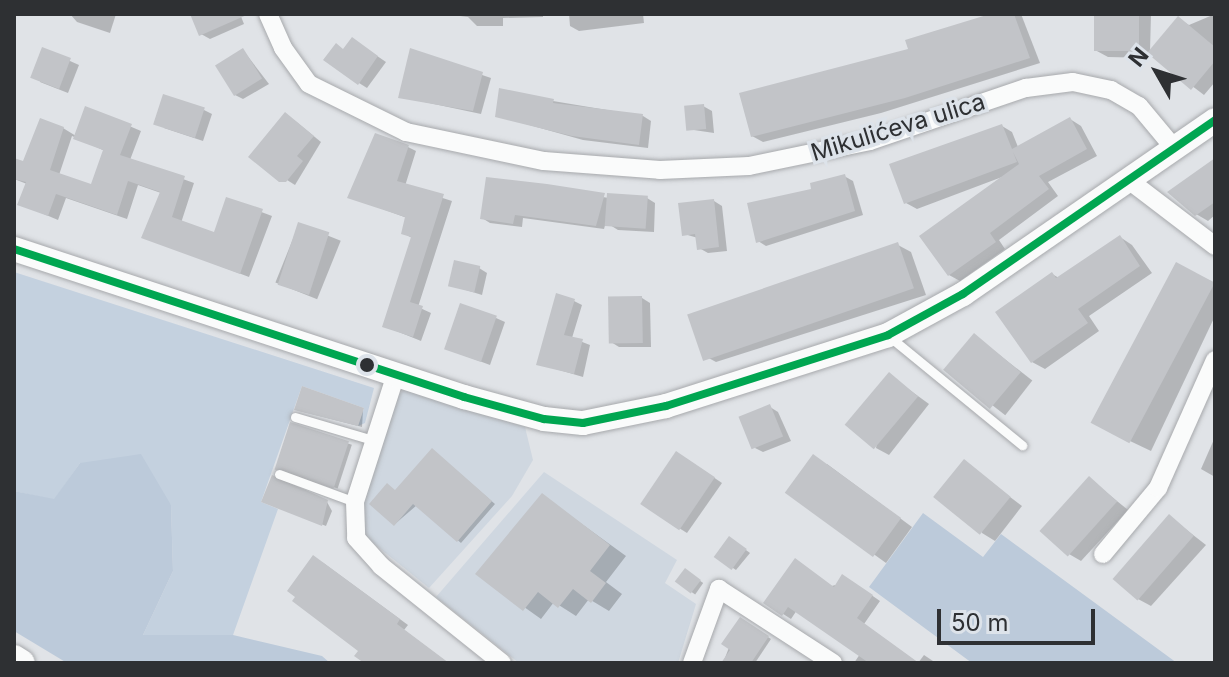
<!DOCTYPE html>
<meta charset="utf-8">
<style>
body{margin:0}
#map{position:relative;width:1229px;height:677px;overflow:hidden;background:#e0e3e7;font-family:Inter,sans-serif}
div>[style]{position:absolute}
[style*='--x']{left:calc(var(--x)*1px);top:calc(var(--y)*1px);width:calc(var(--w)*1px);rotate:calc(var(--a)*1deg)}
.built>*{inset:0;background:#cfd7e0}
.green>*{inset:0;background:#c4d1df}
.forest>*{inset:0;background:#bccada}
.shadow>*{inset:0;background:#0003;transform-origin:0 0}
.building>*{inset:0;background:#c2c4c8;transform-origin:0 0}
.roads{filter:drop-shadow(0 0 2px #a7a9ac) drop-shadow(0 0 2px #a7a9ac)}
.service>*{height:9px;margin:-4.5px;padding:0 4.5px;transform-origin:4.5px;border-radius:4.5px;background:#fafbfb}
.minor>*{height:18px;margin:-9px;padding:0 9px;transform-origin:9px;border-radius:9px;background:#fafbfb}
.tertiary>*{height:24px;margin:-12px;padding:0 12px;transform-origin:12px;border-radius:12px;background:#fafbfb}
.secondary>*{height:26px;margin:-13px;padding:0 13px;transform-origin:13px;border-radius:13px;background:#fafbfb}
.bus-1>*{height:8px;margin:-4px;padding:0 4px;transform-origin:4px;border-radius:4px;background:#00a651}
.dots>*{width:22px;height:22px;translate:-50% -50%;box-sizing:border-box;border:4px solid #dde3ea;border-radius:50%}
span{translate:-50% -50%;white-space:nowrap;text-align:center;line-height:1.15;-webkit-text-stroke:7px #dde3ea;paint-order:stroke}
.street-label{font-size:24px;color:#2e3033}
.frame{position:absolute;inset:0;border:16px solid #2e3033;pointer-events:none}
.north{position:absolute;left:1117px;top:32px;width:80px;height:80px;-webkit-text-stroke:6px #dde3ea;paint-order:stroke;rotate:309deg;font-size:22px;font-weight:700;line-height:32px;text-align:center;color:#2e3033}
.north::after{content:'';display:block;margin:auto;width:28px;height:36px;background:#2e3033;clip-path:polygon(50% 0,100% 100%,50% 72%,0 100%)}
.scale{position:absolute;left:937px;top:609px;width:158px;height:36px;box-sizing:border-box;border:4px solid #2e3033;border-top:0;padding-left:10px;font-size:24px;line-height:28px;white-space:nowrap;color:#2e3033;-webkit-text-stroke:6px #dde3ea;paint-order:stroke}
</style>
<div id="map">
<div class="built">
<i style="clip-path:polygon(405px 389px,525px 427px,533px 460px,512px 496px,429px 588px,362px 534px,359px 517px,397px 396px)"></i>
<i style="clip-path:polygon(544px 472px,677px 560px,665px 583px,696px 604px,678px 663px,519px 663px,436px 597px)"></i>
</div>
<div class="green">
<i style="clip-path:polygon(14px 272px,374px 388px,365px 423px,358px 426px,364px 408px,302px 386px,261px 502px,278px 509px,233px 635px,143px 635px,173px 571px,171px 505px,80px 463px,54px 500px,14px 491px)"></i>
</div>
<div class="forest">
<i style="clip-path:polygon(141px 454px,171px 505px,173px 571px,143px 635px,233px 635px,322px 656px,330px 663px,67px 663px,14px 631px,14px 491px,54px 499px,80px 463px)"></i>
<i style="clip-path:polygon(923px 513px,983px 557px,1001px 534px,1177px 663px,972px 663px,869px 587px)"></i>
</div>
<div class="shadow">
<i style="clip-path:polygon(70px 14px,116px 14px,110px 33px,77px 22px)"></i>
<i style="clip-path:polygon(192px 14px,240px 14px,244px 24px,210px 39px,201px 34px)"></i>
<i style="clip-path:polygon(444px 14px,543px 14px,543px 17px,503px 18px,503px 26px,477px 26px,468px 17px)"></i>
<i style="clip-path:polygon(569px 14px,643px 14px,644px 23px,579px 31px,570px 26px)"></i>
<i style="clip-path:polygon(993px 14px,1021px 14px,1040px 63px,881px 113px,763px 142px,752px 136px,911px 51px)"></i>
<i style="clip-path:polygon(1096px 14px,1151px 14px,1150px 52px,1178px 19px,1189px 25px,1215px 14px,1215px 82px,1204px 95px,1150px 54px,1150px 58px,1108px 57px,1095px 50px)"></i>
<i style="clip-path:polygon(361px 45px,386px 62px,367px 88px,359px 83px,344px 51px)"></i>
<i style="clip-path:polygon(43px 49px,79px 65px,68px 93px,40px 82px)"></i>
<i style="clip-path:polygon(243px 50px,269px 84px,243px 99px,235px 95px)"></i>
<i style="clip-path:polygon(411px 51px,491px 78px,481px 114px,401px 97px)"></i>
<i style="clip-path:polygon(553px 101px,643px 116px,651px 121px,648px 148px,583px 140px,497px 116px)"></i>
<i style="clip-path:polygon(703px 106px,712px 111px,714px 133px,687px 129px)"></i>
<i style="clip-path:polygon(evenodd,87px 108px,141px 131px,130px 160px,194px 183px,181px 223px,215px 235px,227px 199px,272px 216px,249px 277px,143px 237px,161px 193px,138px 185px,127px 219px,66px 198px,58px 220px,20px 204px,27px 184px,14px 179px,14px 160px,24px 163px,63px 128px,76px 136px,87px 108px,72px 136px,105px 151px,92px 187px,59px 175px,72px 136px)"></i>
<i style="clip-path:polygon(204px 110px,212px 114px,203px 141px,164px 128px)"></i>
<i style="clip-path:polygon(1070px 119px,1081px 126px,1097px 156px,1048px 182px,1058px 196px,999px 240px,1005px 249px,960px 281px,949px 275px,922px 236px,1002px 177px,917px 209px,906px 203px,1002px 126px,1012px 132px,1018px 147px)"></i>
<i style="clip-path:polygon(294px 120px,321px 142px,295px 185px,287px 180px)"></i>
<i style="clip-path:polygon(408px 147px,416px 151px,405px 186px,452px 201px,418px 307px,431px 313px,421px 341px,384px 326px,412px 238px,403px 233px,407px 218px,350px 197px)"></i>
<i style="clip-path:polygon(1215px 161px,1215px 215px,1208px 221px,1196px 214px)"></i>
<i style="clip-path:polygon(844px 176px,853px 181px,863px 215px,766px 246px,758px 241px,814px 190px)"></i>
<i style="clip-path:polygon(487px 179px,609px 198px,647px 198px,655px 203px,654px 232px,618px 230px,610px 225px,608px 215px,604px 229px,523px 218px,522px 227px,490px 223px,482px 218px)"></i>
<i style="clip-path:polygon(714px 201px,722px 206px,727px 251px,708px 253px,699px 248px,698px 238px,684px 234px)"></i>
<i style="left:299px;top:224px;width:45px;height:63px;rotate:22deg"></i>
<i style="clip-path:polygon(1120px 237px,1132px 245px,1152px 273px,1089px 316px,1099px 331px,1045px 369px,1032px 362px,1052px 274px,1059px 278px)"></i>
<i style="clip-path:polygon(898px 245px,911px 252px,926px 295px,716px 362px,703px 355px)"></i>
<i style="clip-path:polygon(1177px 265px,1215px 283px,1215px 316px,1151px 451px,1111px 432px)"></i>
<i style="clip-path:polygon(479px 268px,487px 273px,482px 295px,450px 285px)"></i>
<i style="clip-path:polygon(642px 298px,650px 303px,651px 347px,619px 347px,611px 342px)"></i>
<i style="clip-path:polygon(574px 301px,582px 305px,572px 338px,590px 345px,583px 377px,539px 364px)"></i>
<i style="clip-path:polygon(496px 318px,505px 322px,490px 365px,447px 349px)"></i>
<i style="left:974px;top:335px;width:74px;height:44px;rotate:38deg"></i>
<i style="clip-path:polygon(889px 375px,929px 404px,889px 455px,876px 448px)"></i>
<i style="clip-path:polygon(770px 407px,778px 412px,791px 441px,763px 452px,755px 448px)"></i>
<i style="clip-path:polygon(363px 410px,362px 427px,300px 411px)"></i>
<i style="left:291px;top:425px;width:64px;height:46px;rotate:18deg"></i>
<i style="clip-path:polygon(1215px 437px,1215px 477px,1201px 469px)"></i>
<i style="clip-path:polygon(436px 453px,495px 504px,461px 543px,417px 505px,395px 524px,396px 492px)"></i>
<i style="clip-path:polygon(685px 458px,722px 483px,687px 533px,679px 528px)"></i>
<i style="clip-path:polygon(964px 462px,1022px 506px,995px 541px,982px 533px)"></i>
<i style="clip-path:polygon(827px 464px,912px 527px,886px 563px,788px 492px)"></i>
<i style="clip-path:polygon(1090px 479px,1128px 510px,1081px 561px,1069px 554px)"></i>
<i style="clip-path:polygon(543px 496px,626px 556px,606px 582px,622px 594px,609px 611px,589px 599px,576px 616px,554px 602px,541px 619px,478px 574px)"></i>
<i style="clip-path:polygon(327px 502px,332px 511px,326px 526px,267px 503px)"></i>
<i style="clip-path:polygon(1170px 517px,1206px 545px,1151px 606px,1138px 599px)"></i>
<i style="clip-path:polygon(730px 538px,750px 553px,736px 570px,733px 568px)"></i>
<i style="clip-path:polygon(322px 562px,408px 625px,404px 630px,448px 663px,388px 663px)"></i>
<i style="left:686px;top:571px;width:21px;height:14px;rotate:35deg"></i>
<i style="clip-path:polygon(851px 581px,880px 601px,864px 624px,918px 663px,854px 663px,860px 654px,797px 610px,791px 619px,766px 603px)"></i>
<i style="clip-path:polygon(740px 619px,771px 639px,755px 663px,723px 663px)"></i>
<i style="clip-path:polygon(924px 655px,936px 663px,918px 663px)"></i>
</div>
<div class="building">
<i style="clip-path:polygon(190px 14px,249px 14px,199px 36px)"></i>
<i style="clip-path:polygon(990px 14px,1014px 14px,1030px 58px,905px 98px,751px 137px,739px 93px,908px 49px,905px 40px)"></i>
<i style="left:1094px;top:14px;width:45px;height:37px"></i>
<i style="clip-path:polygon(1178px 16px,1215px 47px,1215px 61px,1191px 90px,1147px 53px)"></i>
<i style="clip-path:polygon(352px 37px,378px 56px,358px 85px,323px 60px,336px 43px,343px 49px)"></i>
<i style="left:42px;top:47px;width:31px;height:33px;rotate:21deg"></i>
<i style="left:243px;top:48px;width:36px;height:33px;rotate:58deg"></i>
<i style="clip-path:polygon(410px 48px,483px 72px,473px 111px,398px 98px)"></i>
<i style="clip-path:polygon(499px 88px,554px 99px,553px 103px,643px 114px,639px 145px,572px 136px,495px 117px)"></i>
<i style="left:163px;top:94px;width:44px;height:32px;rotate:18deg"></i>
<i style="left:704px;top:104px;width:25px;height:20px;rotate:85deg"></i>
<i style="clip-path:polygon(85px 106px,132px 124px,120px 155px,185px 176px,172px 217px,214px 232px,226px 197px,263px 209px,240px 274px,141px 238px,160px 192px,128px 181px,117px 215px,56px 194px,48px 216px,17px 205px,26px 182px,14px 179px,14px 158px,23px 161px,40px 118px,64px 127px,50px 170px,91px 184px,103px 150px,73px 139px)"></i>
<i style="clip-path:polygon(285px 112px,314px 136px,297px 156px,303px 161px,286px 182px,279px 182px,248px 157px)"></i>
<i style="clip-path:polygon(1070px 117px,1087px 149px,1039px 176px,1049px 189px,990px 233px,996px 242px,948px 276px,919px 236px,1019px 164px,1013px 152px,1017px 162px,904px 204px,889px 164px,1002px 124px,1012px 149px)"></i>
<i style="clip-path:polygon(375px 133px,409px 145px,397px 181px,444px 194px,410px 302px,423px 306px,413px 337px,382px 327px,411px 237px,401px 234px,405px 217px,347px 198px)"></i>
<i style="clip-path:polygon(1215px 158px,1215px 202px,1195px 216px,1167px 192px)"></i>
<i style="clip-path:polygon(845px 174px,855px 211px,756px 243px,747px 203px,811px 189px,810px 183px)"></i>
<i style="clip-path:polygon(486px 177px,547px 184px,605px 193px,596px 226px,515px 215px,513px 224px,480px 219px)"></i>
<i style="left:607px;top:193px;width:41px;height:33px;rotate:4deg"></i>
<i style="clip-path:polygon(714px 199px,719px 247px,697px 250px,695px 234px,682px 236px,678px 203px)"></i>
<i style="left:298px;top:222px;width:33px;height:66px;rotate:18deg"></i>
<i style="clip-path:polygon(1120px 235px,1140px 266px,1078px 309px,1088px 323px,1031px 363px,995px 312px,1052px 272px,1056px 278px)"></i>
<i style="left:898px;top:242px;width:49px;height:223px;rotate:71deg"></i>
<i style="left:454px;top:260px;width:27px;height:27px;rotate:13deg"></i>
<i style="left:1176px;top:262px;width:44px;height:182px;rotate:28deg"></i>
<i style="clip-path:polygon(556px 293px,575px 299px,564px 335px,583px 339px,574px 374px,536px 365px)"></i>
<i style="left:642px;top:296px;width:47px;height:34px;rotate:89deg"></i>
<i style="left:460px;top:303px;width:39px;height:49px;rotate:19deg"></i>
<i style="left:974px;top:333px;width:61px;height:48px;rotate:40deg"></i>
<i style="left:889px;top:372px;width:38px;height:69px;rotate:40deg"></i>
<i style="clip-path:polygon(302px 386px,364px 408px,358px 426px,294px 410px)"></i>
<i style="left:770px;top:404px;width:35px;height:34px;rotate:68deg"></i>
<i style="left:290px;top:422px;width:62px;height:50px;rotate:18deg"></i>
<i style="clip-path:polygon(432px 448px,492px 501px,457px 542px,413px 504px,394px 526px,369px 504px,387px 483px,395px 490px)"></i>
<i style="left:676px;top:451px;width:47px;height:64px;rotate:34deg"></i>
<i style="left:813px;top:454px;width:109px;height:48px;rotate:36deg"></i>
<i style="left:964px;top:459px;width:60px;height:49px;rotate:39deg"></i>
<i style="clip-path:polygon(272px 475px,328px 500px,322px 526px,261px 502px)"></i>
<i style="left:1089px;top:476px;width:38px;height:74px;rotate:42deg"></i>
<i style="clip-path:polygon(542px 493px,610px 545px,590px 571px,606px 583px,591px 603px,573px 589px,558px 608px,538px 592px,523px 611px,475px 574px)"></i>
<i style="left:1169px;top:514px;width:33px;height:86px;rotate:41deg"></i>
<i style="left:729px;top:536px;width:22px;height:26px;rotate:36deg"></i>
<i style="clip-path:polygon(313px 555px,400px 619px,397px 624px,449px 663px,364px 663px,354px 656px,358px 651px,292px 601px,295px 597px,287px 591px)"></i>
<i style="clip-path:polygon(795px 558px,834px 587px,842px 574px,873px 595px,857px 618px,919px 663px,869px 663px,788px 607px,782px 616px,763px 603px)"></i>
<i style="left:685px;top:568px;width:20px;height:17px;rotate:37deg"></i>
<i style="clip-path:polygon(740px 617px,769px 636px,751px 663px,721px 663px,730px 650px,721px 644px)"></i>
</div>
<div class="roads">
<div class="service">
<i style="--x:890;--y:337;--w:171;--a:39.3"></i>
<i style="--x:295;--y:417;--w:84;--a:16.5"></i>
<i style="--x:279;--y:474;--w:81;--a:20.2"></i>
</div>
<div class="minor">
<i style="--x:268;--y:14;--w:37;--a:66"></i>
<i style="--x:283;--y:48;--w:44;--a:54.2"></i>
<i style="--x:309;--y:84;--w:108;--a:26.3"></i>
<i style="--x:406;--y:132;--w:141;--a:11.9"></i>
<i style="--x:544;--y:161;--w:116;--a:4.4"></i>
<i style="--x:660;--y:170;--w:89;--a:-2.6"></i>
<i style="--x:749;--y:166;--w:124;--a:-11.7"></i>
<i style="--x:870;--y:141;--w:165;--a:-18.8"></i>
<i style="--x:1026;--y:88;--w:47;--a:-7.3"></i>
<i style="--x:1073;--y:82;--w:39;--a:12"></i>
<i style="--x:1111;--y:90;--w:32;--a:30"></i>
<i style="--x:1139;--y:106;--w:55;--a:50.2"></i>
<i style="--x:1130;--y:181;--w:107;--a:37.4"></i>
<i style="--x:396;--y:374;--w:134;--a:107.8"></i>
<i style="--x:355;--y:502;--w:36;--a:88"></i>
<i style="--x:356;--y:538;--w:38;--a:48"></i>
<i style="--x:381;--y:566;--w:155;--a:38.7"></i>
<i style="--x:1103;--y:554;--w:86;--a:-50.2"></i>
<i style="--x:1158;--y:488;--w:140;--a:-66"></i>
<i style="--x:692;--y:663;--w:79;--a:-70"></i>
<i style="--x:719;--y:589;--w:136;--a:33"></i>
</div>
<div class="tertiary">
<i style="--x:14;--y:249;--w:474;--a:18.2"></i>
<i style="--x:464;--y:397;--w:83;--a:15.4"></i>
<i style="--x:544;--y:419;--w:39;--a:6"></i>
<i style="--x:583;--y:423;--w:85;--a:-11.6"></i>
<i style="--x:666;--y:406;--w:233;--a:-17.7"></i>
<i style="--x:888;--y:335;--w:85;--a:-28.7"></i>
<i style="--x:963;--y:294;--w:306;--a:-34.6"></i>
</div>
<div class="secondary">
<i style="--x:14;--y:658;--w:9;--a:32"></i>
</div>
</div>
<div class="bus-1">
<i style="--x:14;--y:249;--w:474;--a:18.2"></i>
<i style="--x:464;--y:397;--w:83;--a:15.4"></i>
<i style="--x:544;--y:419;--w:39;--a:6"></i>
<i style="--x:583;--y:423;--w:85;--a:-11.6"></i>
<i style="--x:666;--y:406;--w:233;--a:-17.7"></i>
<i style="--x:888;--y:335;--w:85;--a:-28.7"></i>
<i style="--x:963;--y:294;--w:306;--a:-34.6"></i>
</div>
<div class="dots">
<i style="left:367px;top:365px;background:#2e3033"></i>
</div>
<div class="street-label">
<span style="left:898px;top:127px;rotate:-17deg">Mikulićeva ulica</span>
</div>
<div class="frame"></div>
<div class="north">N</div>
<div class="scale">50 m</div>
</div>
